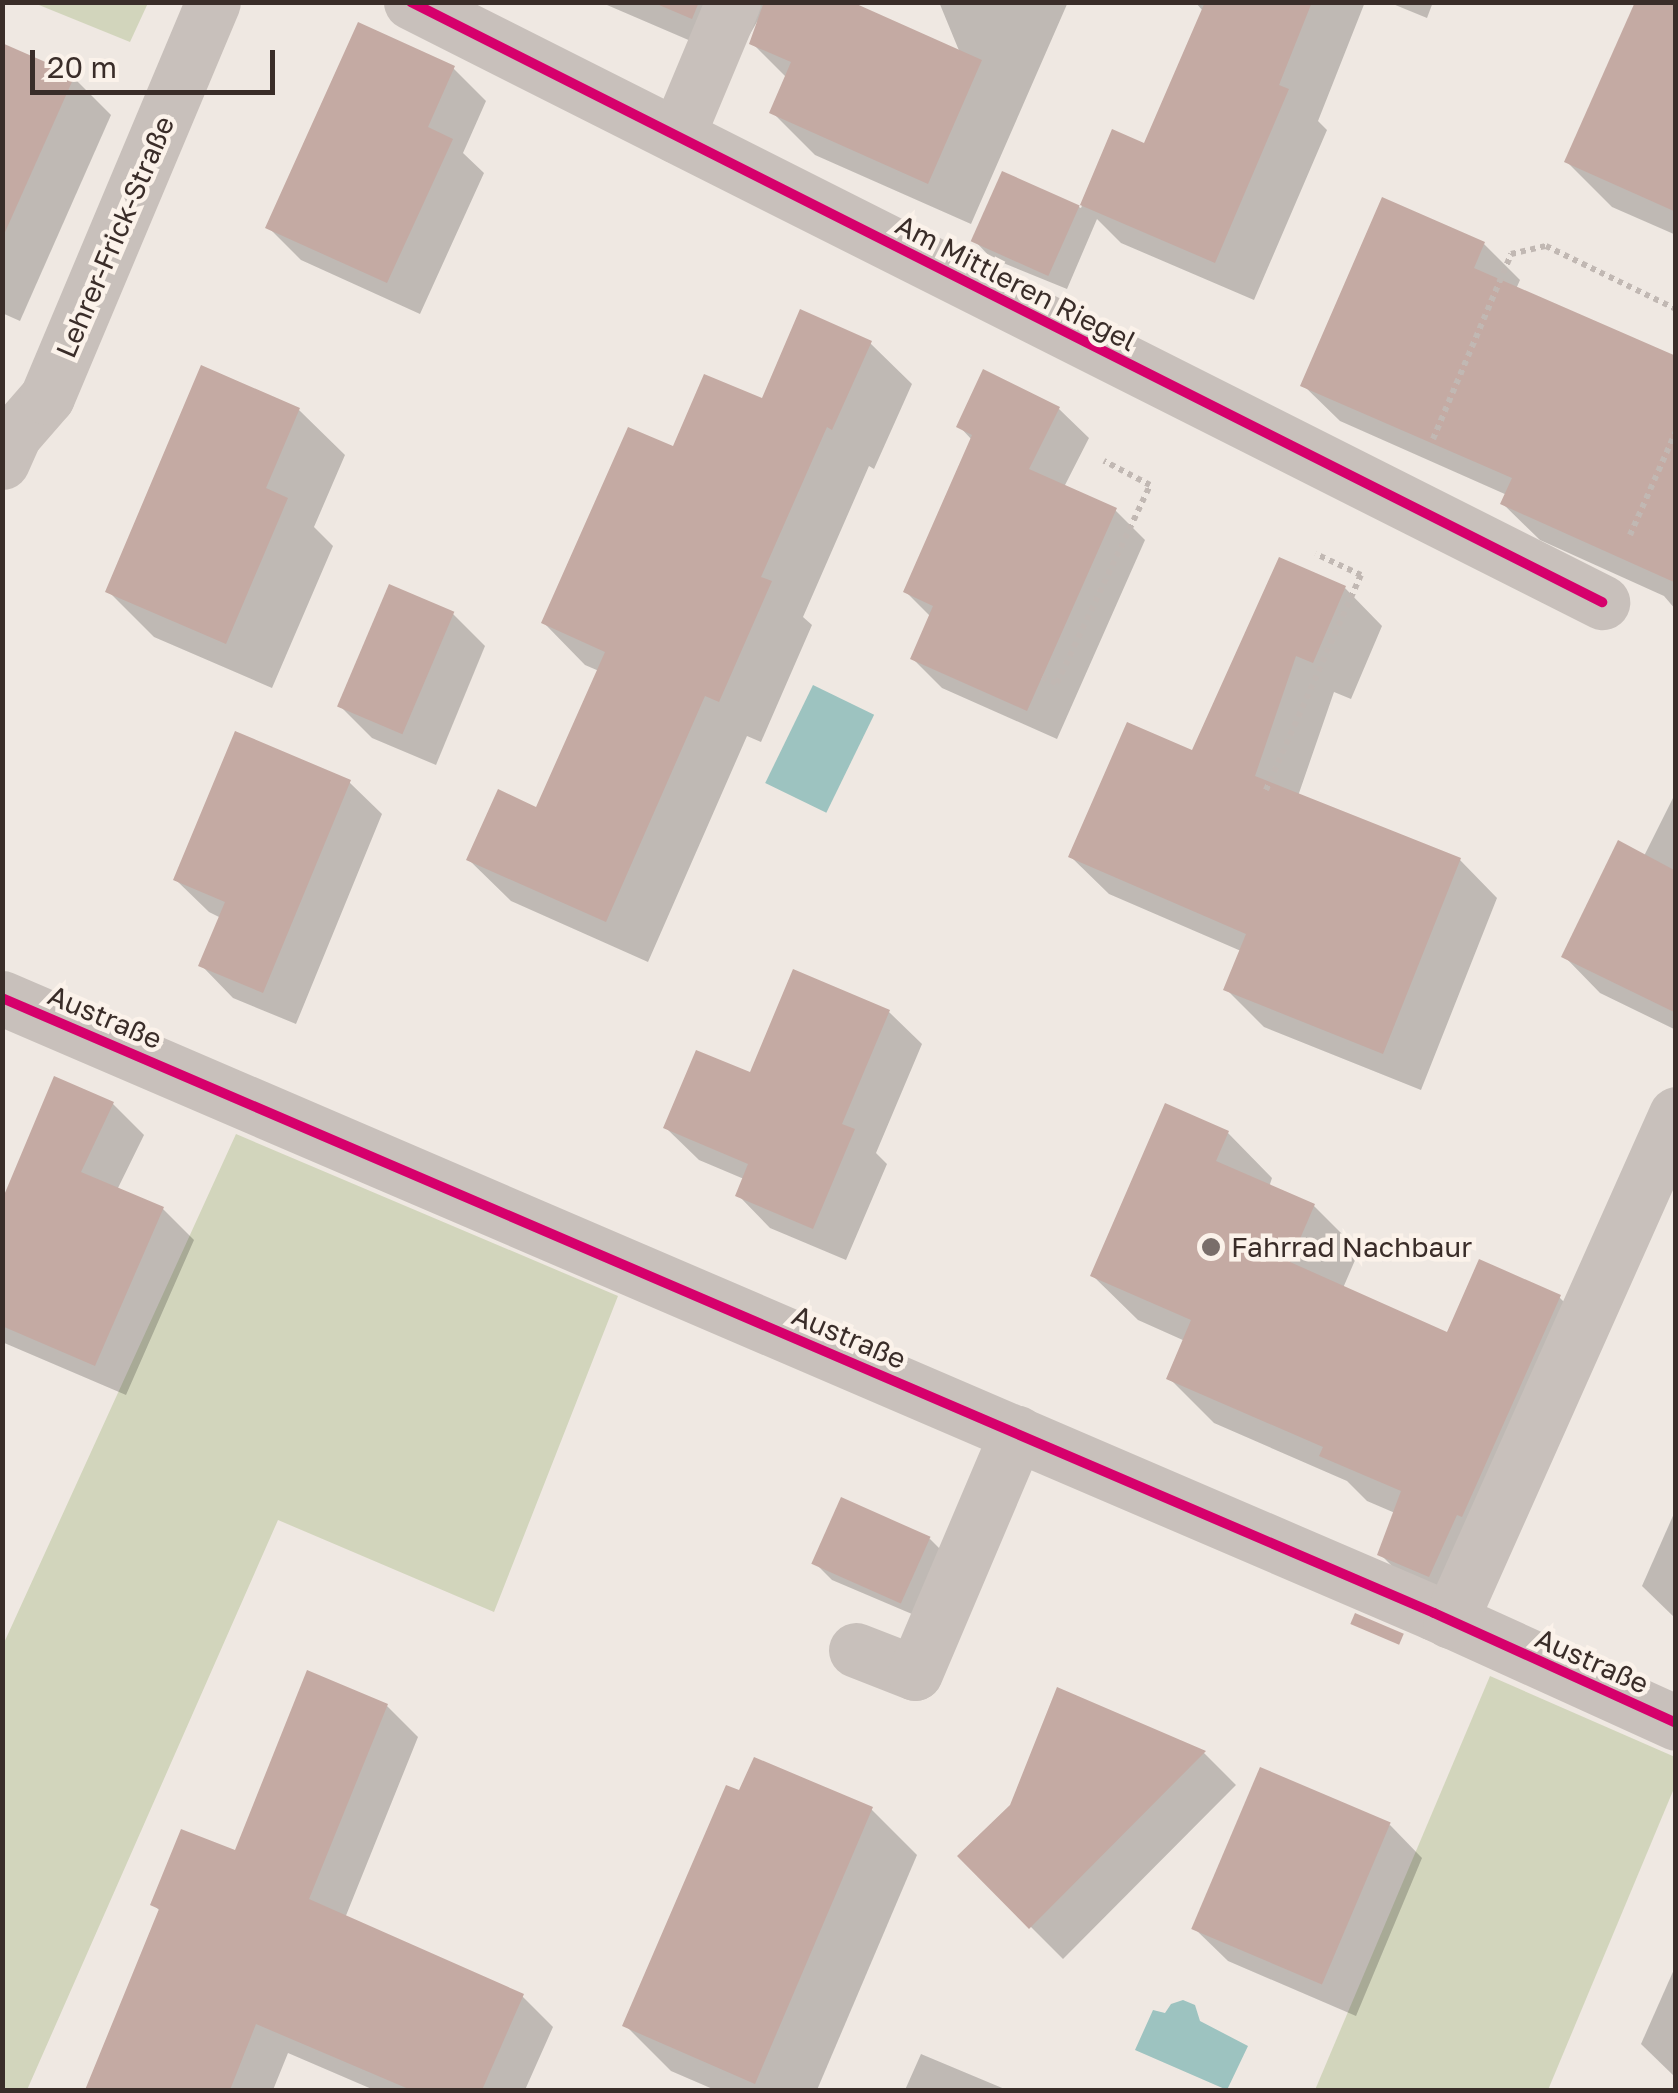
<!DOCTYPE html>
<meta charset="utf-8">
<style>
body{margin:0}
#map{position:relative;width:1678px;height:2093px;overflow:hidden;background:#efe8e2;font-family:"Golos Text",sans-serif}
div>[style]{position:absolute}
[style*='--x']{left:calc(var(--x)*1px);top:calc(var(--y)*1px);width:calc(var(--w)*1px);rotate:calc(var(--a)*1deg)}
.green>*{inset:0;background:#d2d5bc}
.water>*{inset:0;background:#9dc3c0;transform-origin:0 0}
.shadow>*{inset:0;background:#0003}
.building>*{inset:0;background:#c4aaa3;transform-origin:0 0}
.path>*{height:6px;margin-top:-3px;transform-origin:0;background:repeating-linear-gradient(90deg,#c1b8b3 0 5px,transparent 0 10px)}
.minor>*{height:55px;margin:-27.5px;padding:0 27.5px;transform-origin:27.5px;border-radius:27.5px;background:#c8c0bb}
.cycleway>*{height:10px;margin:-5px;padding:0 5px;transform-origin:5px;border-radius:5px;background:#d6006c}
.dots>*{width:28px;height:28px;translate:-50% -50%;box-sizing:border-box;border:5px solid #fbf2ea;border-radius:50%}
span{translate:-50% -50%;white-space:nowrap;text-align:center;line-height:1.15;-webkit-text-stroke:9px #fbf2ea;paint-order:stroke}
.street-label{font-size:28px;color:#3a2d29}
.poi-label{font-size:28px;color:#3a2d29}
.left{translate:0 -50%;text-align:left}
.frame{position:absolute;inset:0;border:5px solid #3a2d29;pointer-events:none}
.scale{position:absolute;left:30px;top:50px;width:245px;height:45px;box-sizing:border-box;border:5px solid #3a2d29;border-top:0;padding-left:12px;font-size:30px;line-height:35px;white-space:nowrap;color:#3a2d29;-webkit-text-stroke:8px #fbf2ea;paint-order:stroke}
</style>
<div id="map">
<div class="green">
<i style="clip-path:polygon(34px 3px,148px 3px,130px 42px)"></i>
<i style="clip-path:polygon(236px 1134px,618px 1296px,494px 1612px,278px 1520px,27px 2090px,3px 2090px,3px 1645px)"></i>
<i style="clip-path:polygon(1490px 1676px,1675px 1757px,1675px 1786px,1548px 2090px,1315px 2090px)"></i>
</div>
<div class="water">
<i style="left:813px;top:685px;width:68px;height:109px;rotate:26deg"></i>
<i style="clip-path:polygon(1183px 2000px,1195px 2005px,1200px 2021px,1248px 2046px,1227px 2090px,1135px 2050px,1153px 2010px,1165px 2013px,1171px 2004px)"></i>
</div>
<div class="shadow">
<i style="clip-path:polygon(600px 2px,846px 2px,960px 53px,939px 2px,1068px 2px,971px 224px,815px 155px,772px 112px,787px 78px,752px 43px,761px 15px,735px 60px)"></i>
<i style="clip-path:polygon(1195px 2px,1365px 2px,1318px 121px,1327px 130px,1254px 300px,1121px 243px,1097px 219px,1067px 289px,991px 258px,975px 241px,1004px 174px,1081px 208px,1113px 133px,1146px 146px,1204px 12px)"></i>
<i style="clip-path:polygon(1388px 2px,1433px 2px,1427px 18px)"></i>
<i style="clip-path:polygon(1676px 2px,1676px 235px,1612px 207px,1567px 162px)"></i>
<i style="clip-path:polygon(2px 46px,73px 77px,111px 115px,20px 321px,2px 313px)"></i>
<i style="clip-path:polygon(453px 68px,486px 101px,463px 153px,484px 173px,420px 314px,301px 260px,268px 227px)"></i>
<i style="clip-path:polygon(1484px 244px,1520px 280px,1516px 289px,1676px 513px,1676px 610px,1664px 596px,1540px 540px,1503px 504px,1507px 495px,1340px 421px,1303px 385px)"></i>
<i style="clip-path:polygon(870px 343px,912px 384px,874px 469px,869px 466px,803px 617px,812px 625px,761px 742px,747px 736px,648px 962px,511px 901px,469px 860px,538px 810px,599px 671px,585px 665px,544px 623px,674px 450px)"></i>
<i style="clip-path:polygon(1059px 409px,1089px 438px,1064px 487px,1115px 510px,1145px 540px,1057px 739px,942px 688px,913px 659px,931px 617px,906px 592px,972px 440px,959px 426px)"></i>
<i style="clip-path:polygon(299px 410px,345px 455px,314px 527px,333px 546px,272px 688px,154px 637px,108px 591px)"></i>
<i style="clip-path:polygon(1345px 588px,1382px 626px,1351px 699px,1334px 692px,1298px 796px,1460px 860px,1497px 898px,1421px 1090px,1264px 1027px,1226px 989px,1241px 951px,1109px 894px,1071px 857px,1194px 753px)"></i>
<i style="clip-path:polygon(453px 614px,485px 646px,436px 765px,372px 738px,339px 705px)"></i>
<i style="clip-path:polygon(349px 782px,382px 814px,296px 1024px,233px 998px,201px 965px,221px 918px,209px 912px,176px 880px)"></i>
<i style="clip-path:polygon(1676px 792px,1676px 1030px,1600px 993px,1564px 956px,1644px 856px)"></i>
<i style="clip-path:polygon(889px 1012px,922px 1044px,876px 1153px,887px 1164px,846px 1260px,770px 1228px,738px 1195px,744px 1179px,699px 1160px,666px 1128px,751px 1076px)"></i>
<i style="clip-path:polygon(55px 1079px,113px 1104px,144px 1135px,117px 1190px,163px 1209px,194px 1240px,126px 1395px,2px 1342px,2px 1207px)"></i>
<i style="clip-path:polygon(1228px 1133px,1272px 1178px,1269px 1187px,1314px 1206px,1359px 1251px,1343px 1288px,1449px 1335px,1559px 1297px,1604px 1342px,1507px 1560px,1425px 1599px,1380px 1554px,1395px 1513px,1367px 1501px,1347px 1481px,1214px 1423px,1169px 1378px,1185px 1341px,1138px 1320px,1093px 1276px)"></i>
<i style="clip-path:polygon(1676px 1509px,1676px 1619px,1642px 1586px)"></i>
<i style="clip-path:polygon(930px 1539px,946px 1555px,919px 1617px,832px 1580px,815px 1563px)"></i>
<i style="clip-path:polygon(1059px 1690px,1204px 1753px,1236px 1785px,1063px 1959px,960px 1856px,1012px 1806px)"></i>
<i style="clip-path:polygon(387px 1706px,418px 1737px,345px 1918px,522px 1996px,553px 2027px,525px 2090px,374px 2090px,288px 2053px,273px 2090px,87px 2090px,161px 1912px,153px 1904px,237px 1853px)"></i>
<i style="clip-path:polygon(740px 1793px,872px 1810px,917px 1855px,817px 2090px,715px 2090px,671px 2071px,625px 2025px)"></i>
<i style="clip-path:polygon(1390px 1825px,1422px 1858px,1356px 2016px,1228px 1961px,1195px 1929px)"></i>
<i style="clip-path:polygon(1676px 1965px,1676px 2078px,1641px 2044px)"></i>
<i style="clip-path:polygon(921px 2054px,1007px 2090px,1008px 2090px,905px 2090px)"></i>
</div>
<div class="building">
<i style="clip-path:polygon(652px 2px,699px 2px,692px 19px)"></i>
<i style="clip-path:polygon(764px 2px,852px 2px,982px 60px,928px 184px,769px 113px,791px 62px,749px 44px)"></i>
<i style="clip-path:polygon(1205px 2px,1312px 2px,1279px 85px,1289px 89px,1215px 263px,1080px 205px,1112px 129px,1144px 143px)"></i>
<i style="clip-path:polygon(1635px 2px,1676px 2px,1676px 212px,1564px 162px)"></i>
<i style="clip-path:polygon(358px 22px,455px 66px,428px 127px,453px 139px,387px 283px,265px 228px)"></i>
<i style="clip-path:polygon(2px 43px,75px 75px,2px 239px)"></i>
<i style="left:1002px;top:171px;width:85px;height:77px;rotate:24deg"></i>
<i style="clip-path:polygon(1382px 197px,1485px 242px,1474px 268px,1676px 356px,1676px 583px,1500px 504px,1512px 478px,1300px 386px)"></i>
<i style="clip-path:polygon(800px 309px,872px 341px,832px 430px,827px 427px,761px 577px,772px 581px,719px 702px,705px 696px,606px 922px,466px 860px,498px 789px,536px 807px,605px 652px,541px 623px,628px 427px,673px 446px,704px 374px,762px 398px)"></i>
<i style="clip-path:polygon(201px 365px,300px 408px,266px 488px,288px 498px,226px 644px,105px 592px)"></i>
<i style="clip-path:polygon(983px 369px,1060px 407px,1029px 469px,1117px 508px,1027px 711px,910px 659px,933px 606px,903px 592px,972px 435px,956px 427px)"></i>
<i style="clip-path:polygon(1279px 557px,1346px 586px,1313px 663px,1296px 656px,1255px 776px,1461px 858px,1383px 1054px,1223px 990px,1246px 934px,1068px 857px,1127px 722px,1192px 750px)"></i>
<i style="left:389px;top:584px;width:71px;height:133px;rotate:23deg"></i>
<i style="clip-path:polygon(235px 731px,351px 780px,263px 993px,198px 966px,225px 902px,173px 880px)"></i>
<i style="clip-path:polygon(1618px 840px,1676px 871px,1676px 1013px,1561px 957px)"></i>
<i style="clip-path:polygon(793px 969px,890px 1010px,842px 1124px,855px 1129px,813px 1229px,735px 1196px,748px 1164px,663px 1128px,696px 1050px,750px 1072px)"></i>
<i style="clip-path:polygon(54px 1076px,114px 1102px,81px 1172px,164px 1207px,95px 1366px,2px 1326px,2px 1200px)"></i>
<i style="clip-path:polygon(1165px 1103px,1229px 1131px,1216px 1161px,1315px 1204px,1290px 1262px,1447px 1332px,1479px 1259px,1561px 1295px,1462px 1517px,1457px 1515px,1429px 1577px,1377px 1555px,1401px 1491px,1319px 1456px,1323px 1447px,1166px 1379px,1191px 1320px,1090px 1276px)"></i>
<i style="left:841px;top:1497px;width:98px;height:73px;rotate:24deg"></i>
<i style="left:1355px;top:1613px;width:53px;height:12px;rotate:23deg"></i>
<i style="clip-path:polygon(307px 1670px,388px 1704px,309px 1899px,524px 1994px,482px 2090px,411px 2090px,256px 2024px,230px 2090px,85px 2090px,159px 1909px,150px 1905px,181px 1829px,235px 1850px)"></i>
<i style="clip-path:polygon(1057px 1687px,1206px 1751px,1029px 1929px,957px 1856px,1010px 1805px)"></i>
<i style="clip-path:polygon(754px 1757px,873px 1807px,755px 2084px,622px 2026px,726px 1785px,739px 1790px)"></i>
<i style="left:1260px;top:1767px;width:142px;height:176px;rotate:23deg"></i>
</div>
<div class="path">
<i style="--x:1433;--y:439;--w:201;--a:-67.1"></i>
<i style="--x:1511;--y:254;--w:36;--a:-13"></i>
<i style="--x:1546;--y:246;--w:144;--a:25.9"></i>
<i style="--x:1630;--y:535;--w:114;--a:-66.1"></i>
<i style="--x:1042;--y:677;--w:16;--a:22"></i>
<i style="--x:1057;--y:683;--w:219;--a:-64.8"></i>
<i style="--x:1150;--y:485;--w:52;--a:-152.4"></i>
<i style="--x:1266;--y:790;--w:235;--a:-66.2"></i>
<i style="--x:1361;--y:575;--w:50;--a:-155"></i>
</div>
<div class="minor">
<i style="--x:411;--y:2;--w:1334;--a:26.74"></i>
<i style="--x:677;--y:136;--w:145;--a:-67.3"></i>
<i style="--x:2;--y:462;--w:30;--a:-66"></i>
<i style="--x:14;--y:435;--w:50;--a:-49"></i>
<i style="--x:47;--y:397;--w:428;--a:-67.2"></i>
<i style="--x:2;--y:998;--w:1558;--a:23.24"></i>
<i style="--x:1434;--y:1613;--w:266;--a:24.4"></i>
<i style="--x:1450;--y:1621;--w:555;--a:-65.97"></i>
<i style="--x:856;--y:1650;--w:63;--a:21.3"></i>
<i style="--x:915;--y:1673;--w:261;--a:-67"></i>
</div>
<div class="cycleway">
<i style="--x:411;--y:2;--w:1334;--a:26.74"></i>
<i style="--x:2;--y:998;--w:1558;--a:23.24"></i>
<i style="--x:1434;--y:1613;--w:266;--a:24.4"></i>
</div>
<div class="dots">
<i style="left:1211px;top:1247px;background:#796e6a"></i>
</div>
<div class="street-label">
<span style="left:115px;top:237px;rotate:-67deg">Lehrer-Frick-Straße</span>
<span style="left:1016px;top:283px;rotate:27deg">Am Mittleren Riegel</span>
<span style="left:105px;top:1017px;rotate:23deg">Austraße</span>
<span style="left:849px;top:1337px;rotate:23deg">Austraße</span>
<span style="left:1592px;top:1661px;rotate:24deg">Austraße</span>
</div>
<div class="poi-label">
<span class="left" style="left:1231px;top:1247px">Fahrrad Nachbaur</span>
</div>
<div class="frame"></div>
<div class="scale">20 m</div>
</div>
